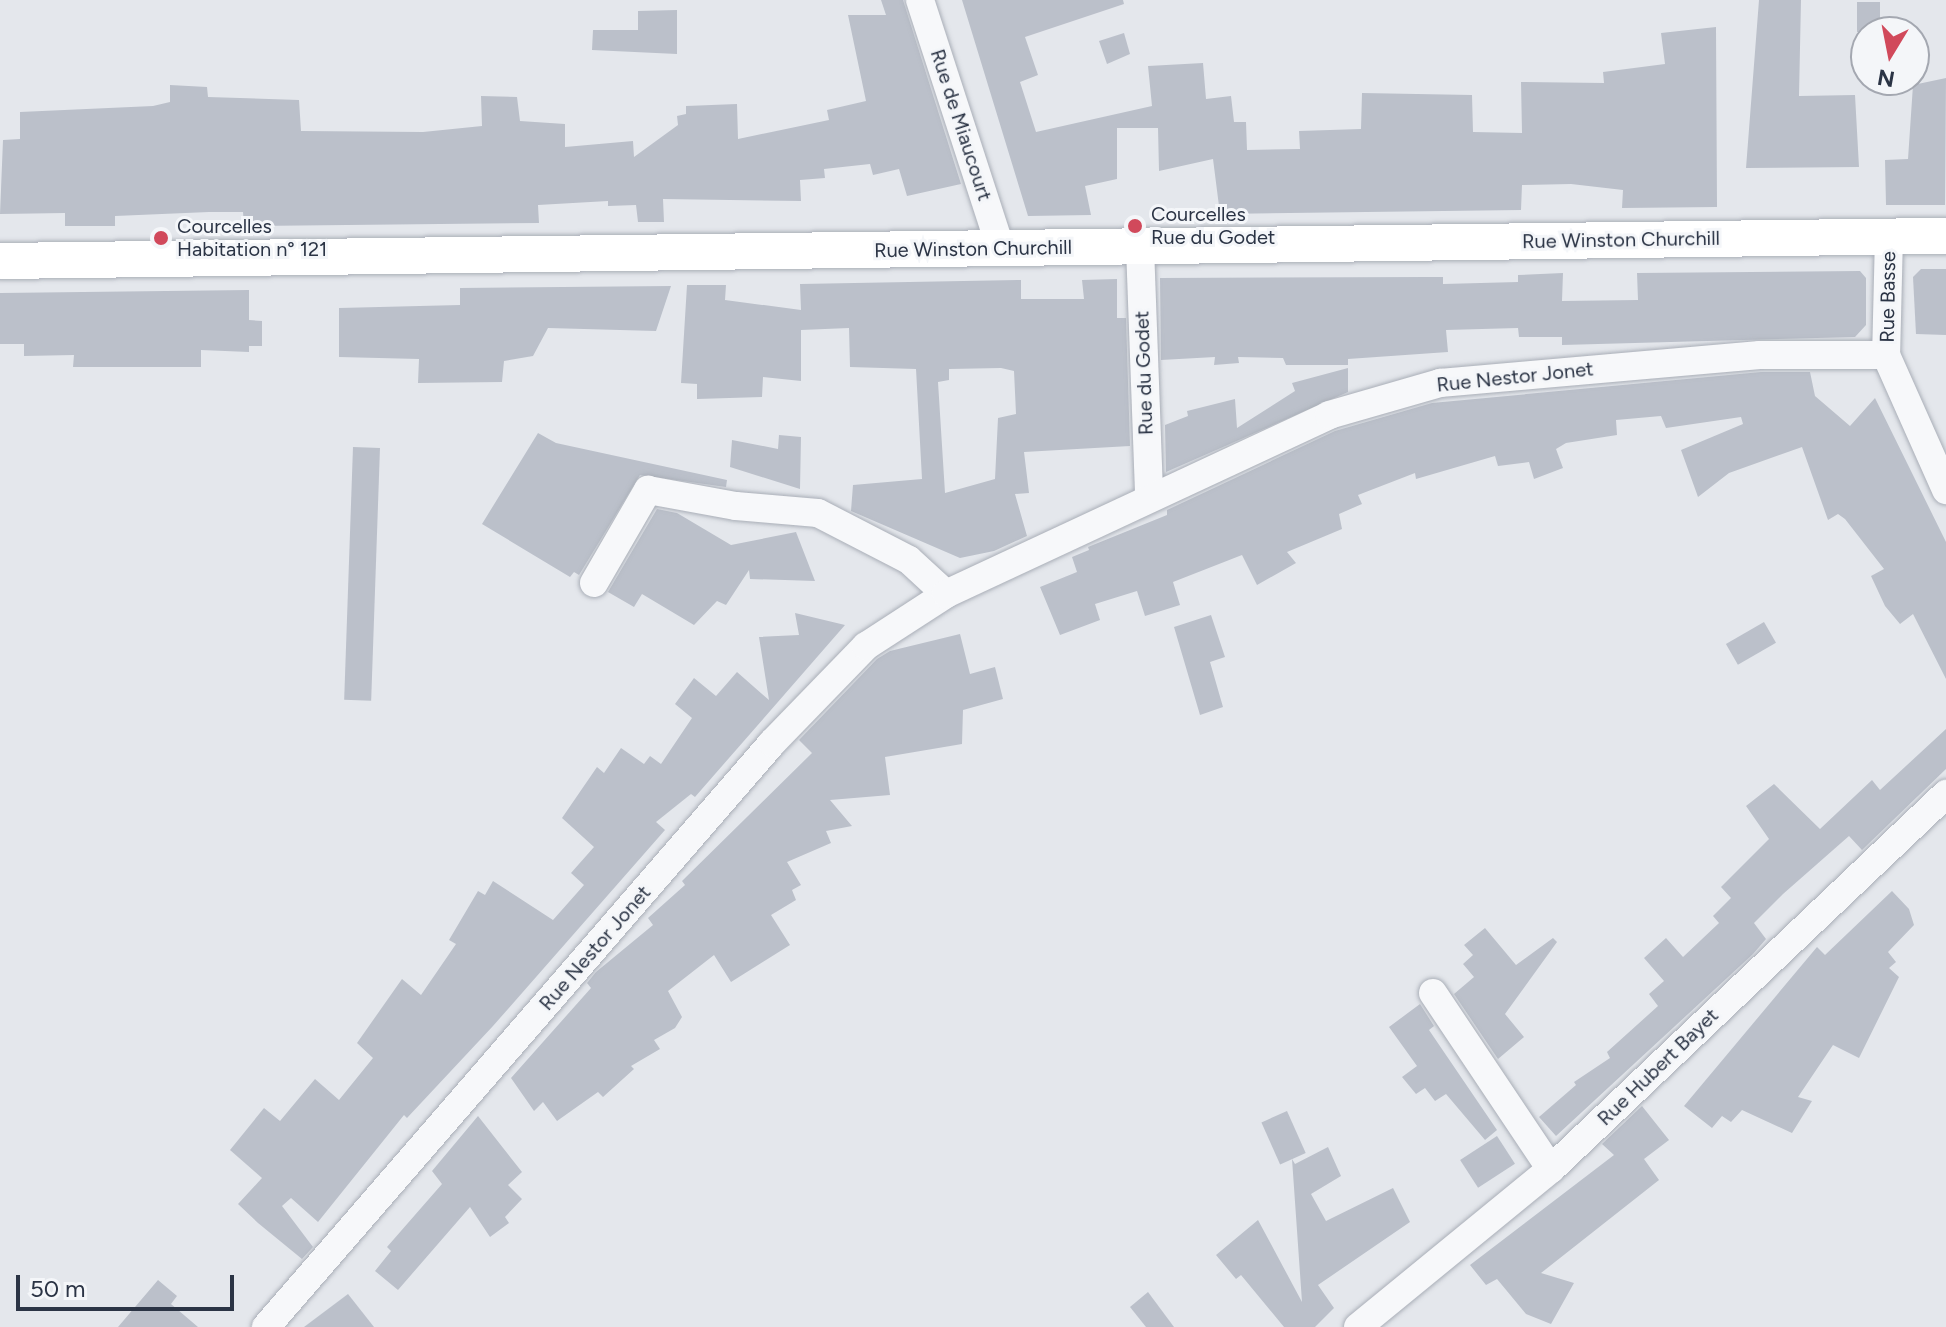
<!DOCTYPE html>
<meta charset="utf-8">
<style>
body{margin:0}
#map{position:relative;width:1946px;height:1327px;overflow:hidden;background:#e4e7ec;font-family:Figtree,sans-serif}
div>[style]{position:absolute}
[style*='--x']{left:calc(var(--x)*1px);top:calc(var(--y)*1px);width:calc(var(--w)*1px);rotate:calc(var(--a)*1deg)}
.building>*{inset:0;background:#bbc0ca;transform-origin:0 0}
.roads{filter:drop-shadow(0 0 2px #a9aeb7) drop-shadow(0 0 2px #a9aeb7)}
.minor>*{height:28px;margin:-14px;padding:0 14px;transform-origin:14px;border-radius:14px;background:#f7f8fa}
.major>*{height:36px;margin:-18px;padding:0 18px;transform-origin:18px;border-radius:18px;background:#fff}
.dots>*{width:22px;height:22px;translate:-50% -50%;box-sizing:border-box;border:4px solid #f4f6f9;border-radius:50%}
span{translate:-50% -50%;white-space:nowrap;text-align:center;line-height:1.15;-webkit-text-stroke:6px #f4f6f9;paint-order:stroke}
.street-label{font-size:20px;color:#2b3445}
.poi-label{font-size:20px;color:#2b3445}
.left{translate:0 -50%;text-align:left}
.north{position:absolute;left:1850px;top:16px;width:80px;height:80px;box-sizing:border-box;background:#f4f6f9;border:2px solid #a4a8b1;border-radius:50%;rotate:190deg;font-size:22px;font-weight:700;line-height:32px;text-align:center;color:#2b3445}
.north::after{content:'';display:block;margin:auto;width:28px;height:36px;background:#d1495b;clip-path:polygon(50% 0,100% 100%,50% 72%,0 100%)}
.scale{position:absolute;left:16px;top:1275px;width:218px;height:36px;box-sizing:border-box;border:4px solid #2b3445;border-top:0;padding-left:10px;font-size:24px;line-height:28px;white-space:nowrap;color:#2b3445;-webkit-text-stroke:6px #f4f6f9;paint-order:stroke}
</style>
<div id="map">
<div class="building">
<i style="clip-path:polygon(881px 0,903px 0,961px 184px,907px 196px,899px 169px,873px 175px,870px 164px,824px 169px,825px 178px,800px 180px,801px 201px,663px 199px,664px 222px,638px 222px,636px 205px,608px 206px,608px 201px,538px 205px,539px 223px,244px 226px,243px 212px,209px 212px,115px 216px,115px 226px,65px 226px,65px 213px,0 214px,3px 140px,20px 139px,20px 112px,153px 106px,170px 102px,170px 85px,207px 87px,208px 97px,299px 100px,301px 131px,423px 132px,482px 126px,481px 96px,517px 97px,520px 121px,565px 124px,565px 147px,633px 141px,634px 157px,678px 125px,677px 116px,686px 114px,686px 106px,737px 104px,738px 139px,829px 120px,827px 110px,866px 101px,848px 15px,886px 15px)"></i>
<i style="clip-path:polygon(962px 0,1123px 0,1124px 4px,1025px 37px,1038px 75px,1020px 82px,1036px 132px,1152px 106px,1148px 66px,1203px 63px,1206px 99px,1231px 96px,1234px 122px,1246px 122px,1247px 150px,1300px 149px,1299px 131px,1361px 129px,1362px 93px,1472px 95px,1473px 132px,1522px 133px,1521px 82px,1604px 83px,1603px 72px,1665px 64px,1661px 33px,1716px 27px,1717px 207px,1622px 208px,1623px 190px,1571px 184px,1522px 185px,1521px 210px,1220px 214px,1213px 159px,1159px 171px,1158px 128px,1117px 128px,1117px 179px,1085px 186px,1091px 215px,1028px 216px)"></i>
<i style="clip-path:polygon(1759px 0,1801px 0,1799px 96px,1855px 95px,1859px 167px,1746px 168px)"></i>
<i style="left:1857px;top:2px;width:23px;height:30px"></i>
<i style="clip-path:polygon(677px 10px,677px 54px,592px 50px,593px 30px,638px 30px,638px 11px)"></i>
<i style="clip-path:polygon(1124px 33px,1130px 54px,1107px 64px,1099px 41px)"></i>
<i style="clip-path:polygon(1946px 78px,1945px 205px,1886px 205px,1885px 160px,1908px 159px,1913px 85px)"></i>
<i style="clip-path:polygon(1921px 269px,1946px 269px,1946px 335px,1916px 334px,1913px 277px)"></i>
<i style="clip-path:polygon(1860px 271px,1866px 278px,1866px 325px,1855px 337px,1562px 345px,1562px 337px,1519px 337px,1518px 328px,1446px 330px,1448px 352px,1348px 359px,1348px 365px,1286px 365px,1283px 358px,1238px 357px,1239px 363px,1214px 365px,1215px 357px,1161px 360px,1160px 278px,1429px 277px,1443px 277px,1443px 284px,1518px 282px,1518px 275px,1563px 273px,1562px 301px,1638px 300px,1637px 273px)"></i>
<i style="clip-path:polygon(evenodd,1117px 279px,1117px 318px,1126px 318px,1130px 446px,1024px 452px,1029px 493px,1015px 494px,1027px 536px,994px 551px,960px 558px,851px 511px,853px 485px,922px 479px,916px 369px,850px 367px,849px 328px,801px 330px,801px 381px,763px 377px,762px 397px,697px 399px,697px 384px,681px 383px,687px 285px,726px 285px,725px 300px,801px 310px,800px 284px,1021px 280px,1021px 299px,1084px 299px,1082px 280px,1117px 279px,1001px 368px,1014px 371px,1016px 414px,998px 418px,995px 479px,945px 493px,938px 382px,949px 380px,949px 369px,1001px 368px)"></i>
<i style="clip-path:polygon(671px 286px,656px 331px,548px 328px,533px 356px,504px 361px,502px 382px,418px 383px,419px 359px,339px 357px,339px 308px,460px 305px,460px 288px)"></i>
<i style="clip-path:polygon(249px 290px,249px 320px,262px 321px,262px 346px,249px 346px,249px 352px,201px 350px,201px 367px,73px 367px,74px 355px,24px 356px,24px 344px,0 344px,0 293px)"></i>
<i style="clip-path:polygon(1348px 368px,1348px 392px,1166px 472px,1165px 425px,1188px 416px,1187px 411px,1235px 399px,1237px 428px,1295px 391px,1292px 383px)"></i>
<i style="clip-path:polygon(1761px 372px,1810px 372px,1815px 396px,1850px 426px,1875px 398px,1946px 542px,1946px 679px,1913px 614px,1900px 624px,1885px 606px,1871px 576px,1884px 569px,1845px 519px,1838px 514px,1828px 520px,1802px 447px,1729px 473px,1698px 497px,1681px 450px,1743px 424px,1741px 417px,1666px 428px,1661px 416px,1616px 420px,1617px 435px,1566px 443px,1556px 449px,1563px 468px,1534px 479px,1529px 462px,1498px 466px,1495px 456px,1416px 479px,1415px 473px,1358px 495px,1362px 504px,1339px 514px,1342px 529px,1287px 552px,1296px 563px,1257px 585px,1242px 555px,1173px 582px,1180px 605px,1145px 616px,1137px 591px,1095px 604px,1100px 620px,1060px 635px,1040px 587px,1077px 572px,1072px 557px,1089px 550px,1088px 547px,1167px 515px,1167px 510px,1335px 431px,1432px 403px)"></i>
<i style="clip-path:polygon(538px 433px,556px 443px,727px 480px,726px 487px,640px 475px,579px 575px,574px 572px,570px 577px,482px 524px)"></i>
<i style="clip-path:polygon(779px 435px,801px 437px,800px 489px,730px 467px,732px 440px,778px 449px)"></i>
<i style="left:353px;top:447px;width:27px;height:253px;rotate:2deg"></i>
<i style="clip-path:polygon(657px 509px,677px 513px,731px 545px,796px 532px,815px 581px,750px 579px,749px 570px,726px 605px,717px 601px,694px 625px,642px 594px,634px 607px,608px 592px)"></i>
<i style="clip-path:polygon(795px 613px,845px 625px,695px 797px,691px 794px,656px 822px,665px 830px,493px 1026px,407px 1118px,404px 1115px,318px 1222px,291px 1198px,282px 1206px,313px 1247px,302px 1259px,258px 1223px,238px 1204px,262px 1178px,230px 1150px,264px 1108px,280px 1121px,315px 1079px,339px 1100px,373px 1058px,357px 1043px,402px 979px,421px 995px,456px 944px,449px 940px,478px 891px,485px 895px,493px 881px,553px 920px,584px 885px,571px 873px,594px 847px,562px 818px,597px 767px,604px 773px,621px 748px,644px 764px,650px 756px,661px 764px,692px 718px,675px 704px,694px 678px,716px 696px,737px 672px,769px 700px,759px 637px,799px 635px)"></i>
<i style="clip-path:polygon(1211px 615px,1225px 657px,1210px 662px,1223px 707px,1200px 715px,1174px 627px)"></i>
<i style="left:1764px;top:622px;width:24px;height:44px;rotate:60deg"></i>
<i style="clip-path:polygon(960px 634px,970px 674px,995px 667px,1003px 699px,963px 710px,962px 744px,885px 757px,890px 795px,830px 800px,852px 826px,826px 831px,831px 843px,787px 862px,801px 885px,792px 890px,796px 900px,771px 915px,790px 945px,731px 982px,714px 955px,668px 991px,682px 1017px,675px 1028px,654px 1040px,660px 1049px,631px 1066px,634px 1069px,603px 1097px,598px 1092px,557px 1121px,543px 1102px,534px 1111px,511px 1078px,591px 988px,587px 983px,596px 972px,653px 925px,648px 918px,685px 885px,682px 881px,812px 753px,799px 740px,877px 659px,890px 651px)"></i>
<i style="clip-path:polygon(1946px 729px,1946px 769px,1862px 850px,1849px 836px,1783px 894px,1754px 923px,1766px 939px,1753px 954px,1556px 1136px,1539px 1117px,1576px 1085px,1574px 1082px,1610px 1058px,1607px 1052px,1658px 1006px,1649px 994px,1664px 981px,1644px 958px,1666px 938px,1683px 957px,1719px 923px,1713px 916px,1731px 898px,1721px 887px,1769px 839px,1746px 806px,1774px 784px,1820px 829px,1872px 780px,1880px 790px)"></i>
<i style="clip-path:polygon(1892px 891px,1909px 909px,1914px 925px,1888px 952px,1896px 962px,1889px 968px,1899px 977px,1859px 1058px,1833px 1045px,1798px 1097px,1812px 1101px,1792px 1133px,1742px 1110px,1731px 1122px,1722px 1116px,1712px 1128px,1684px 1106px,1817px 947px,1825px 955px)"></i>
<i style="clip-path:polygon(1485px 928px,1516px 965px,1553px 938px,1557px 942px,1505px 1014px,1524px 1037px,1498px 1059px,1454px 994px,1474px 977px,1463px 964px,1473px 955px,1464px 945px)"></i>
<i style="clip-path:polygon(1420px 1004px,1434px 1026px,1429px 1030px,1497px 1130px,1485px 1140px,1446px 1094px,1435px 1101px,1425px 1088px,1416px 1094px,1402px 1077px,1417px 1066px,1389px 1027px)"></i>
<i style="clip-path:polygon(1642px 1106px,1669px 1140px,1644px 1159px,1659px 1180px,1541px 1273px,1574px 1283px,1551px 1324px,1526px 1314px,1497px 1279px,1486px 1285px,1470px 1265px,1614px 1155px,1602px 1144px)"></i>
<i style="left:1287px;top:1111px;width:46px;height:28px;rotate:66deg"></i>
<i style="clip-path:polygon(478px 1116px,522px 1172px,508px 1185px,522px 1199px,505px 1217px,509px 1223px,490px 1237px,470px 1207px,398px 1290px,375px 1271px,391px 1251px,387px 1247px,442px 1184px,432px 1171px)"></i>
<i style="left:1497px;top:1136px;width:33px;height:44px;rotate:57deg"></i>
<i style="clip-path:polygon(1328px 1147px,1341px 1176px,1311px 1194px,1326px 1221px,1393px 1188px,1410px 1222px,1318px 1285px,1334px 1308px,1315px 1327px,1284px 1327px,1241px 1275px,1236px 1279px,1216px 1255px,1258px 1220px,1302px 1302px,1292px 1159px,1295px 1164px)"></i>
<i style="clip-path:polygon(158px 1280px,177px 1296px,171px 1304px,198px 1327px,118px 1327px)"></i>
<i style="clip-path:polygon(1148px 1292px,1174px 1327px,1146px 1327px,1130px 1307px)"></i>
<i style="clip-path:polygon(348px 1294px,374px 1327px,304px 1327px)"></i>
</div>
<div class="roads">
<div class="minor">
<i style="--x:920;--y:0;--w:262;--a:72"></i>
<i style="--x:1889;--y:236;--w:119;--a:91.4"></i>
<i style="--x:1886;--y:355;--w:148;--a:66"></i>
<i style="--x:1140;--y:247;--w:251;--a:87.9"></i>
<i style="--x:594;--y:583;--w:108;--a:-59.9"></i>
<i style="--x:648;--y:490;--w:89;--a:10.3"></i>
<i style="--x:736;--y:506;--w:82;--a:4.9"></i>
<i style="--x:818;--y:513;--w:102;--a:27.3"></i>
<i style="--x:909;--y:560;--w:50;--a:42.6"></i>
<i style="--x:1433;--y:993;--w:212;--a:56.2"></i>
<i style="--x:266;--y:1327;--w:773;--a:-49.09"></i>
<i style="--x:772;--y:743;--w:135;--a:-45.9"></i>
<i style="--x:866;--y:646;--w:95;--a:-33"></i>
<i style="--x:946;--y:594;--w:423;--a:-25"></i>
<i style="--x:1329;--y:415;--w:116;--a:-16.1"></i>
<i style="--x:1440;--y:383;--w:321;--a:-5"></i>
<i style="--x:1760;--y:355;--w:126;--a:0"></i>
<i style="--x:1358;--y:1327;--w:249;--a:-39.3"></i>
<i style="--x:1551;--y:1169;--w:545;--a:-43.51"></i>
</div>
<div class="major">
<i style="--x:0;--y:261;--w:1946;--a:-0.74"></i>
</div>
</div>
<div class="dots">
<i style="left:1135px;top:226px;background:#d1495b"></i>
<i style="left:161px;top:238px;background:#d1495b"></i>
</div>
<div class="street-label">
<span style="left:961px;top:125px;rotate:72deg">Rue de Miaucourt</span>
<span style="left:1621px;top:240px;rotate:-1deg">Rue Winston Churchill</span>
<span style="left:973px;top:249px;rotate:-1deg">Rue Winston Churchill</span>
<span style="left:1888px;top:297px;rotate:-89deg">Rue Basse</span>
<span style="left:1144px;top:373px;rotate:-92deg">Rue du Godet</span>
<span style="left:1515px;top:377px;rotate:-6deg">Rue Nestor Jonet</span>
<span style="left:595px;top:948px;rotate:-49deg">Rue Nestor Jonet</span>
<span style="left:1658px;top:1067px;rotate:-44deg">Rue Hubert Bayet</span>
</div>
<div class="poi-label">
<span class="left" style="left:1151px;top:226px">Courcelles<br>Rue du Godet</span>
<span class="left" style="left:177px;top:238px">Courcelles<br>Habitation n° 121</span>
</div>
<div class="north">N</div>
<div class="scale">50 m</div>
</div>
